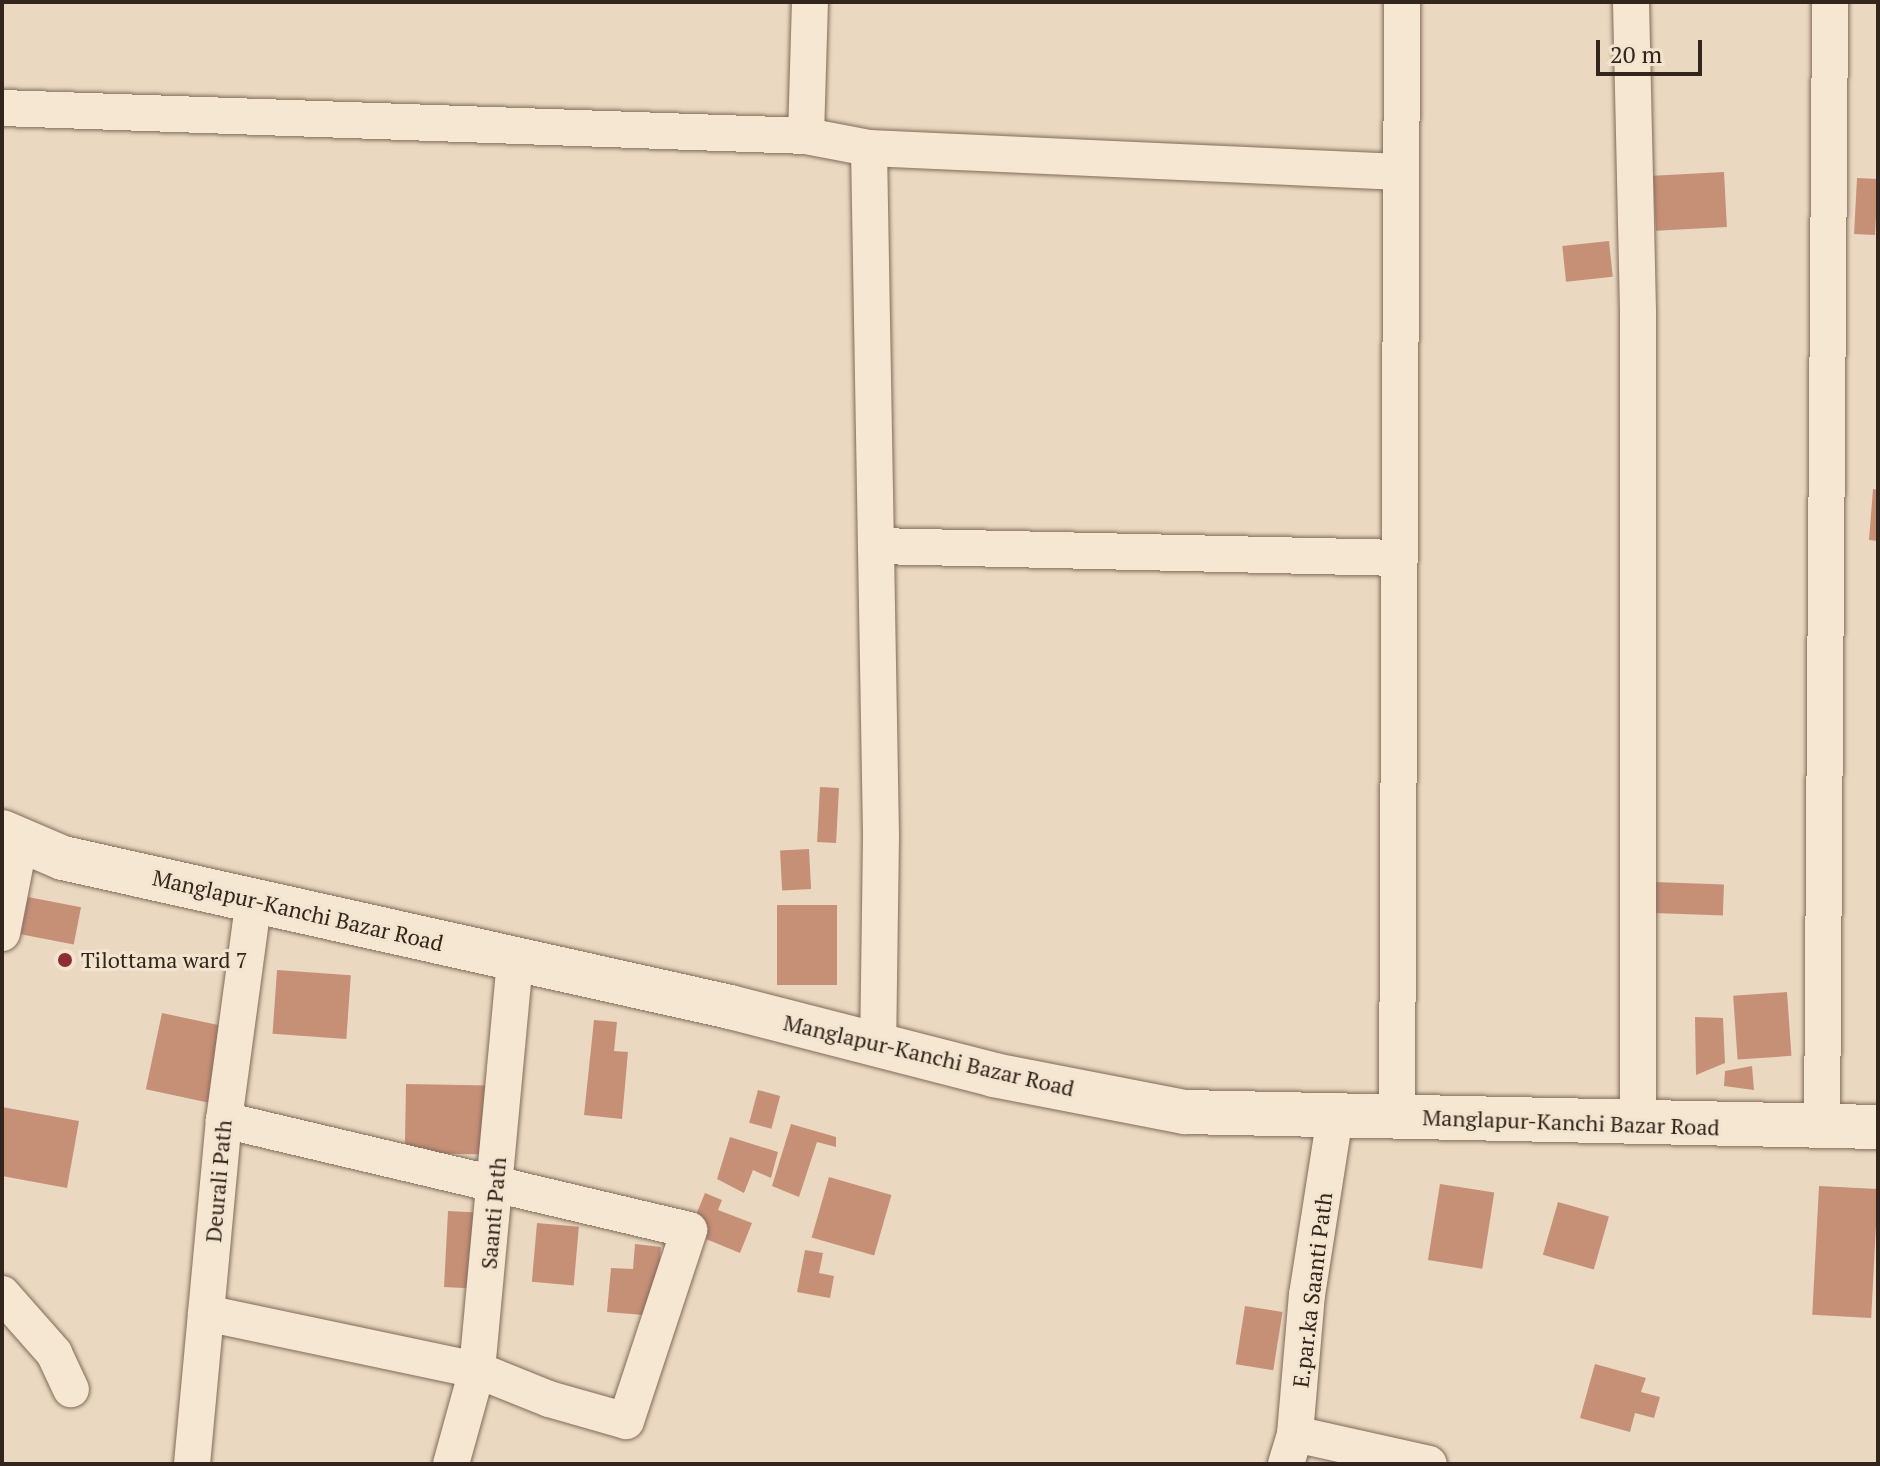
<!DOCTYPE html>
<style>
body{margin:0}
#map{position:relative;width:1880px;height:1466px;overflow:hidden;background:#ead9c0;font-family:"PT Serif",serif}
div>[style]{position:absolute}
[style*='--x']{left:calc(var(--x)*1px);top:calc(var(--y)*1px);width:calc(var(--w)*1px);rotate:calc(var(--a)*1deg)}
.building>*{inset:0;background:#c69077;transform-origin:0 0}
.roads{filter:drop-shadow(0 0 2px #826a59) drop-shadow(0 0 2px #826a59)}
.street>*{height:36px;margin:-18px;padding:0 18px;transform-origin:18px;border-radius:18px;background:#f6e7d2}
.secondary>*{height:44px;margin:-22px;padding:0 22px;transform-origin:22px;border-radius:22px;background:#f6e7d2}
.dots>*{width:22px;height:22px;translate:-50% -50%;box-sizing:border-box;border:4px solid #f2e4ce;border-radius:50%}
span{translate:-50% -50%;white-space:nowrap;text-align:center;line-height:1.15;-webkit-text-stroke:6px #f2e4ce;paint-order:stroke}
.street-label{font-size:22px;color:#32251c}
.poi-label{font-size:22px;color:#32251c}
.left{translate:0 -50%;text-align:left}
.frame{position:absolute;inset:0;border:4px solid #32251c;pointer-events:none}
.scale{position:absolute;left:1596px;top:40px;width:106px;height:36px;box-sizing:border-box;border:4px solid #32251c;border-top:0;padding-left:10px;font-size:24px;line-height:28px;white-space:nowrap;color:#32251c;-webkit-text-stroke:6px #f2e4ce;paint-order:stroke}
</style>
<div id="map">
<div class="building">
<i style="left:1724px;top:172px;width:55px;height:71px;rotate:87deg"></i>
<i style="left:1857px;top:178px;width:21px;height:56px;rotate:3deg"></i>
<i style="left:1609px;top:241px;width:36px;height:47px;rotate:84deg"></i>
<i style="clip-path:polygon(1873px 489px,1878px 490px,1878px 541px,1869px 540px)"></i>
<i style="left:820px;top:787px;width:19px;height:55px;rotate:3deg"></i>
<i style="left:809px;top:849px;width:40px;height:29px;rotate:87deg"></i>
<i style="left:1654px;top:882px;width:70px;height:31px;rotate:2deg"></i>
<i style="left:28px;top:897px;width:54px;height:38px;rotate:11deg"></i>
<i style="left:777px;top:905px;width:60px;height:80px"></i>
<i style="left:277px;top:970px;width:74px;height:64px;rotate:4deg"></i>
<i style="left:1787px;top:992px;width:64px;height:54px;rotate:86deg"></i>
<i style="left:162px;top:1013px;width:67px;height:78px;rotate:12deg"></i>
<i style="clip-path:polygon(1695px 1017px,1723px 1018px,1725px 1063px,1696px 1075px)"></i>
<i style="clip-path:polygon(594px 1020px,617px 1022px,614px 1051px,628px 1052px,622px 1119px,584px 1115px)"></i>
<i style="clip-path:polygon(1752px 1066px,1754px 1090px,1724px 1086px,1725px 1071px)"></i>
<i style="left:406px;top:1084px;width:83px;height:69px;rotate:1deg"></i>
<i style="left:758px;top:1090px;width:23px;height:34px;rotate:15deg"></i>
<i style="clip-path:polygon(2px 1107px,79px 1121px,67px 1188px,2px 1176px)"></i>
<i style="clip-path:polygon(791px 1124px,836px 1137px,836px 1147px,817px 1142px,799px 1197px,772px 1186px)"></i>
<i style="clip-path:polygon(730px 1137px,778px 1152px,771px 1178px,753px 1170px,744px 1193px,717px 1179px)"></i>
<i style="left:829px;top:1177px;width:65px;height:63px;rotate:16deg"></i>
<i style="left:1440px;top:1184px;width:55px;height:77px;rotate:9deg"></i>
<i style="left:1819px;top:1186px;width:59px;height:129px;rotate:3deg"></i>
<i style="clip-path:polygon(705px 1193px,722px 1200px,718px 1210px,752px 1223px,740px 1253px,689px 1232px)"></i>
<i style="left:1558px;top:1202px;width:53px;height:55px;rotate:16deg"></i>
<i style="left:448px;top:1211px;width:34px;height:76px;rotate:3deg"></i>
<i style="left:537px;top:1223px;width:42px;height:59px;rotate:5deg"></i>
<i style="clip-path:polygon(635px 1244px,661px 1247px,655px 1316px,607px 1312px,611px 1268px,633px 1269px)"></i>
<i style="clip-path:polygon(805px 1250px,823px 1253px,819px 1273px,834px 1276px,830px 1298px,797px 1292px)"></i>
<i style="left:1245px;top:1306px;width:38px;height:59px;rotate:9deg"></i>
<i style="clip-path:polygon(1595px 1364px,1646px 1378px,1641px 1392px,1660px 1397px,1654px 1418px,1635px 1413px,1630px 1432px,1580px 1418px)"></i>
</div>
<div class="roads">
<div class="street">
<i style="--x:1631;--y:2;--w:309;--a:88.7"></i>
<i style="--x:1638;--y:311;--w:813;--a:90"></i>
<i style="--x:2;--y:108;--w:804;--a:1.99"></i>
<i style="--x:806;--y:136;--w:64;--a:10.8"></i>
<i style="--x:869;--y:148;--w:532;--a:2.59"></i>
<i style="--x:806;--y:136;--w:134;--a:-88.3"></i>
<i style="--x:869;--y:148;--w:689;--a:89"></i>
<i style="--x:881;--y:837;--w:206;--a:90.8"></i>
<i style="--x:876;--y:546;--w:523;--a:1.31"></i>
<i style="--x:2;--y:933;--w:94;--a:-78.9"></i>
<i style="--x:1397;--y:1117;--w:1115;--a:-89.74"></i>
<i style="--x:1822;--y:1128;--w:1126;--a:-89.59"></i>
<i style="--x:2;--y:1294;--w:79;--a:48.6"></i>
<i style="--x:54;--y:1353;--w:40;--a:65"></i>
<i style="--x:206;--y:1313;--w:277;--a:11.9"></i>
<i style="--x:477;--y:1370;--w:78;--a:21.9"></i>
<i style="--x:549;--y:1399;--w:80;--a:15.9"></i>
<i style="--x:626;--y:1421;--w:201;--a:-71.7"></i>
<i style="--x:689;--y:1230;--w:478;--a:-166.7"></i>
<i style="--x:1295;--y:1434;--w:137;--a:12.6"></i>
<i style="--x:192;--y:1464;--w:345;--a:-84.7"></i>
<i style="--x:224;--y:1120;--w:224;--a:-82.3"></i>
<i style="--x:451;--y:1464;--w:98;--a:-74.5"></i>
<i style="--x:477;--y:1370;--w:413;--a:-84.7"></i>
<i style="--x:1286;--y:1464;--w:31;--a:-73"></i>
<i style="--x:1295;--y:1434;--w:140;--a:-85.1"></i>
<i style="--x:1307;--y:1295;--w:181;--a:-81.1"></i>
</div>
<div class="secondary">
<i style="--x:2;--y:832;--w:66;--a:23.1"></i>
<i style="--x:63;--y:858;--w:683;--a:12.59"></i>
<i style="--x:730;--y:1007;--w:273;--a:14.4"></i>
<i style="--x:994;--y:1075;--w:195;--a:11"></i>
<i style="--x:1185;--y:1112;--w:693;--a:1.24"></i>
</div>
</div>
<div class="dots">
<i style="left:65px;top:960px;background:#8d2d38"></i>
</div>
<div class="street-label">
<span style="left:298px;top:910px;rotate:13deg">Manglapur-Kanchi Bazar Road</span>
<span style="left:929px;top:1055px;rotate:13deg">Manglapur-Kanchi Bazar Road</span>
<span style="left:1571px;top:1122px;rotate:2deg">Manglapur-Kanchi Bazar Road</span>
<span style="left:218px;top:1181px;rotate:-85deg">Deurali Path</span>
<span style="left:493px;top:1213px;rotate:-85deg">Saanti Path</span>
<span style="left:1312px;top:1290px;rotate:-83deg">E.par.ka Saanti Path</span>
</div>
<div class="poi-label">
<span class="left" style="left:81px;top:960px">Tilottama ward 7</span>
</div>
<div class="frame"></div>
<div class="scale">20 m</div>
</div>
